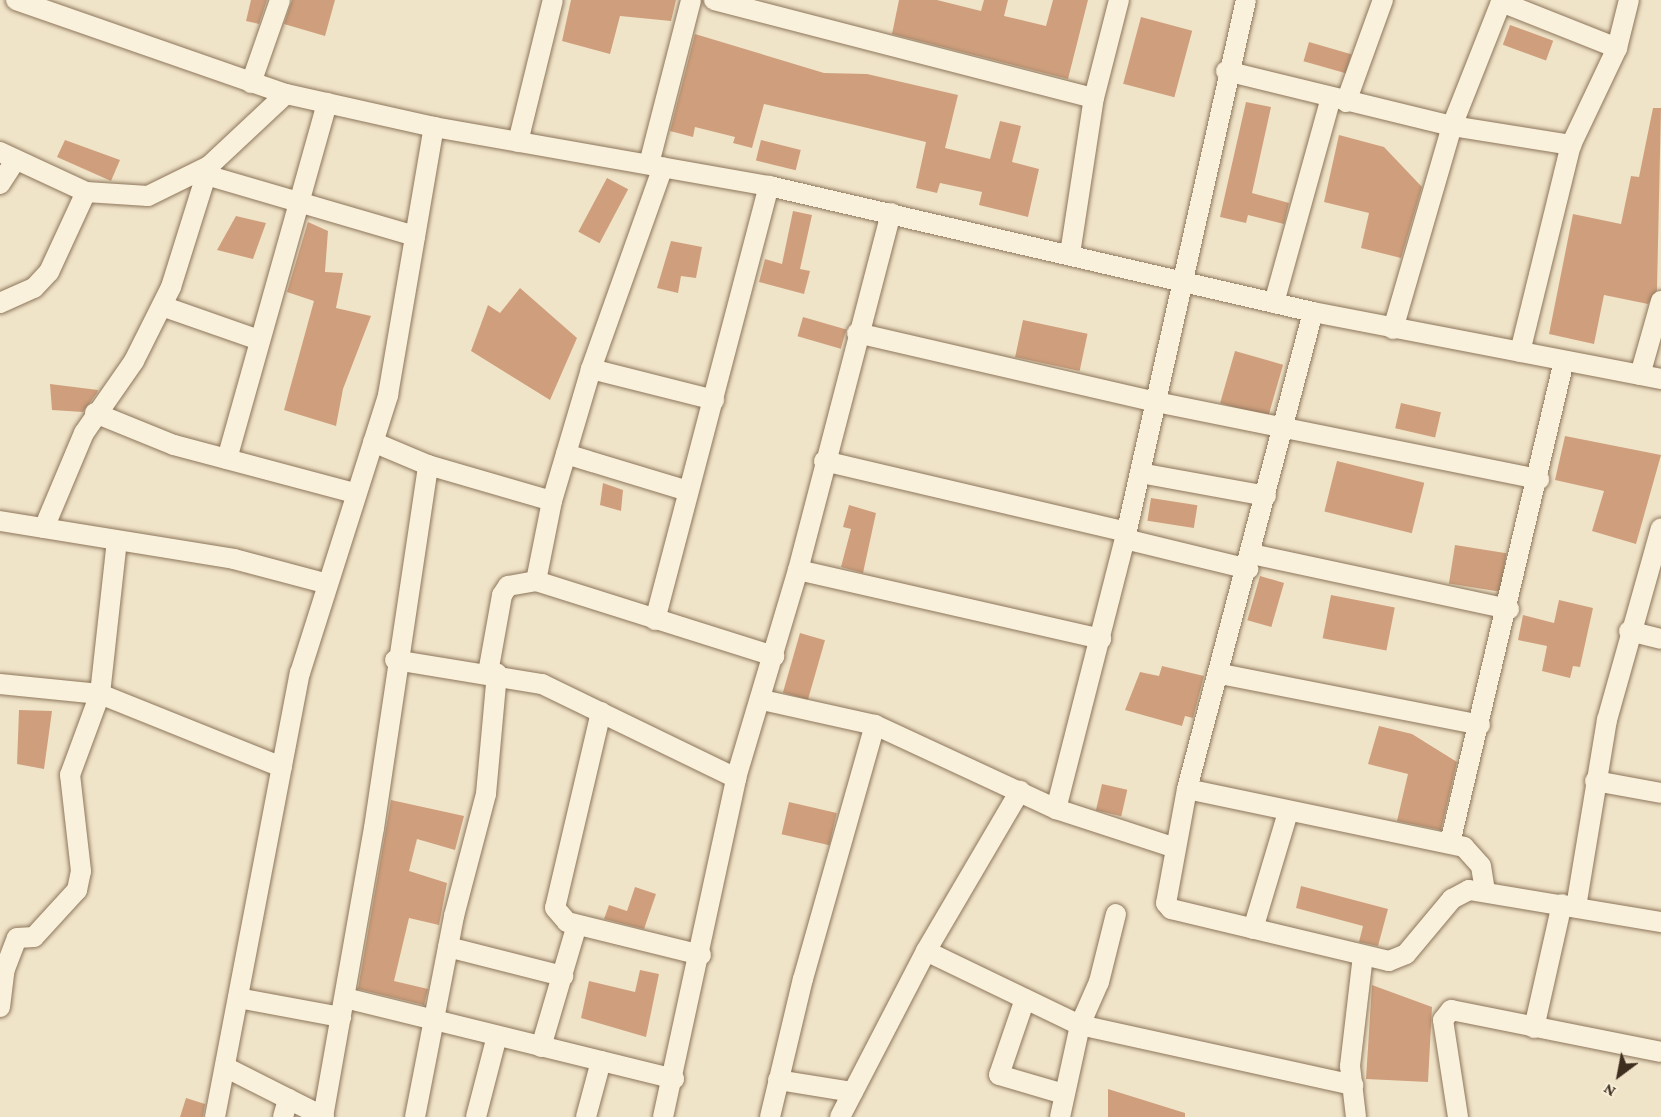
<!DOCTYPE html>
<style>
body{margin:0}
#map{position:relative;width:1661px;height:1117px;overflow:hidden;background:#f0e4c8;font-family:"Crimson Pro",serif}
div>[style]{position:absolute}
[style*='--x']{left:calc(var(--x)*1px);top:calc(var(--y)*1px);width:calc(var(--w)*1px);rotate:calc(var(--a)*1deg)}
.building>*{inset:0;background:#cf9f7d;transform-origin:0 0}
.roads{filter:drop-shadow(0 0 2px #8d765c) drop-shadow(0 0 2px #8d765c)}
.minor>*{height:20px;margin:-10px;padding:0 10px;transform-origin:10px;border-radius:10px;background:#faf1dc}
span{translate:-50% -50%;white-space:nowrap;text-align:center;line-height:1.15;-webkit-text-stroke:4.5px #f7eed8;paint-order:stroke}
.north{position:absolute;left:1589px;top:1045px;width:60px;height:60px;-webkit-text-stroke:4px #f7eed8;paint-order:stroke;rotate:212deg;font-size:16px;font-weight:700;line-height:24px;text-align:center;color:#3d2e20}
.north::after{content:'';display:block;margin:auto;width:21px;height:27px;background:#3d2e20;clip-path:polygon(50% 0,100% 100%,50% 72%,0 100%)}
</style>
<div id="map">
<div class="building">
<i style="clip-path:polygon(251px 0,267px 0,259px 24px,246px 21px)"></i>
<i style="clip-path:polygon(292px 0,335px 0,325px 36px,284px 24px)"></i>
<i style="clip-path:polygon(571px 0,676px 0,671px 21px,620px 16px,610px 54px,562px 41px)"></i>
<i style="clip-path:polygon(899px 0,937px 0,981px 11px,984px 0,1008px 0,1004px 16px,1046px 26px,1053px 0,1088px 0,1068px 79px,892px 34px)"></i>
<i style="left:1141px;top:17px;width:53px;height:69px;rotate:15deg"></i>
<i style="left:1510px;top:25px;width:46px;height:21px;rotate:20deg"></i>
<i style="clip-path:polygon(695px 34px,824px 73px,867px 74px,958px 95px,945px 148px,990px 159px,1000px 121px,1021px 126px,1012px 162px,1039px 169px,1028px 217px,979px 205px,982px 192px,940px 183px,937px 193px,916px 188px,926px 142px,855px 125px,764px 104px,752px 148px,733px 143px,735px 137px,695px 127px,693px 137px,670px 131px)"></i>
<i style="left:1309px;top:42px;width:44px;height:20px;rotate:16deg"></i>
<i style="clip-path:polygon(1246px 102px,1271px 107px,1252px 193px,1289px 203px,1284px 224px,1248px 215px,1246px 223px,1220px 217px)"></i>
<i style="clip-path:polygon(1653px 108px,1661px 108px,1657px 290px,1648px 304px,1604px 295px,1594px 344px,1549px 334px,1573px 214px,1621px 224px,1631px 176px,1639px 177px)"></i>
<i style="clip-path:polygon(1339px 135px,1384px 147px,1422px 187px,1401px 258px,1361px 248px,1369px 213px,1324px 202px)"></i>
<i style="clip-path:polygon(65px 140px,120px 160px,111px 181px,57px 157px)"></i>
<i style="left:761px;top:140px;width:41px;height:21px;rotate:14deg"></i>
<i style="left:607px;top:178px;width:24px;height:61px;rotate:28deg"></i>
<i style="clip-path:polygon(793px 211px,812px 215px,800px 269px,810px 271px,804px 294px,759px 282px,765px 259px,782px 264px)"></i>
<i style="clip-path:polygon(236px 216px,266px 223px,253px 259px,217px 250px)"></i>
<i style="clip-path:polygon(308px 222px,328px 231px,325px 272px,343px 273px,336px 308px,371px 316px,343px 389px,336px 426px,284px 410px,314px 301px,287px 292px)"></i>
<i style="clip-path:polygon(671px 241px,702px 247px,696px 278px,681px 276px,678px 293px,657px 288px)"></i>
<i style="clip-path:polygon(520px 288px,577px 338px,550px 400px,471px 351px,488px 305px,500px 313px)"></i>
<i style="left:803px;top:317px;width:45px;height:20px;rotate:16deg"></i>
<i style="left:1023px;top:320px;width:66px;height:38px;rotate:12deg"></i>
<i style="left:1235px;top:351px;width:50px;height:54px;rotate:16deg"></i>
<i style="clip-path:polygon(50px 384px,98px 390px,97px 393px,83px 412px,52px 410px)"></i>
<i style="left:1401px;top:403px;width:41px;height:26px;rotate:13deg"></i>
<i style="clip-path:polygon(1565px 436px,1661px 455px,1636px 544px,1592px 531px,1604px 491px,1555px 480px)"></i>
<i style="left:1337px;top:461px;width:90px;height:52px;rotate:14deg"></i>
<i style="clip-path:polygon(603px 483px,623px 490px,621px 511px,600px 505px)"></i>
<i style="left:1151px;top:498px;width:47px;height:23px;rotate:9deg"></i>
<i style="clip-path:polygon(849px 505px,876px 513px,863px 573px,841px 567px,851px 529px,843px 527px)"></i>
<i style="left:1455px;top:545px;width:52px;height:39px;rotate:9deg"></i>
<i style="left:1260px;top:576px;width:25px;height:46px;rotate:16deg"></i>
<i style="left:1331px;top:595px;width:65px;height:44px;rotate:11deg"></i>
<i style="clip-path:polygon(1559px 600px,1593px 608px,1580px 667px,1573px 666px,1570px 678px,1542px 671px,1547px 646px,1518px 640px,1523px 615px,1554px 623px)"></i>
<i style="left:800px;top:633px;width:26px;height:62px;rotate:16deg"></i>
<i style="clip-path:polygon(1162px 666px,1204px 676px,1193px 718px,1185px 716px,1182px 726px,1125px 710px,1140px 672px,1159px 676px)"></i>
<i style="clip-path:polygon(19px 710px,52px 711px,44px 769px,17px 764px)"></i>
<i style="clip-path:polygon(1379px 726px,1412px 734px,1457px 762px,1441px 830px,1397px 821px,1408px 774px,1368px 764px)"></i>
<i style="left:1102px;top:784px;width:26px;height:27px;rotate:13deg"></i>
<i style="clip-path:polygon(391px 800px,464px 816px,455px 850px,417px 839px,409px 871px,447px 883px,439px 925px,409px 918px,394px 981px,428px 989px,424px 1005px,358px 989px)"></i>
<i style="left:789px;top:802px;width:49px;height:33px;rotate:13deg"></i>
<i style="clip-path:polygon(1301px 886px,1388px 909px,1378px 946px,1359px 942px,1363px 926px,1296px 908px)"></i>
<i style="clip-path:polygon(635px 887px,656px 894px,644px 929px,604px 919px,609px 905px,627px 911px)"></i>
<i style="clip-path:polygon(640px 970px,659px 974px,646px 1037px,581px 1018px,589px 981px,635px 992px)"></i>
<i style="clip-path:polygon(1372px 985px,1432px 1007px,1428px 1082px,1366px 1079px)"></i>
<i style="clip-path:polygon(1108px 1089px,1185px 1113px,1185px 1117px,1108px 1117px)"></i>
<i style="clip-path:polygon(186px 1098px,205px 1104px,203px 1117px,180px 1117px)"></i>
</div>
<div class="roads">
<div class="minor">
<i style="--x:16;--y:0;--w:286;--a:19.2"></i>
<i style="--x:286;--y:94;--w:152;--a:12.6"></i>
<i style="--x:434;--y:127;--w:340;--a:10"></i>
<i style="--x:769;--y:186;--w:558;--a:13.04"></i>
<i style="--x:1313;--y:312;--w:354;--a:10.9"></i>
<i style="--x:714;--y:0;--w:392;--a:14.5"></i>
<i style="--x:1501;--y:2;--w:125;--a:21.6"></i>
<i style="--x:1226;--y:71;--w:233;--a:13.7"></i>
<i style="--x:1452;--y:126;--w:136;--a:-68.4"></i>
<i style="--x:251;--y:83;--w:88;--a:-70.7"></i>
<i style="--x:1346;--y:102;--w:109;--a:-70.1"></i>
<i style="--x:518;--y:142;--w:146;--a:-76.2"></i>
<i style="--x:0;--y:152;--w:95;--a:24.9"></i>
<i style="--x:86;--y:192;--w:62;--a:3.7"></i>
<i style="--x:148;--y:196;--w:68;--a:-26.2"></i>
<i style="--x:209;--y:166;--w:105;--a:-43.1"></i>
<i style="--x:649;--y:164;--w:169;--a:-75.6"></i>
<i style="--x:206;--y:175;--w:218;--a:16.3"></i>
<i style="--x:0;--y:184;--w:27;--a:-57"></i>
<i style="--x:1070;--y:254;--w:158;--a:-81.3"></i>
<i style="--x:1094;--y:98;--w:101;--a:-75.7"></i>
<i style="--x:0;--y:303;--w:37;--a:-24"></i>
<i style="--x:34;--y:288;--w:22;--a:-47"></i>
<i style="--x:49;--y:272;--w:88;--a:-65.2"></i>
<i style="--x:1274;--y:303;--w:213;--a:-74.5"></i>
<i style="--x:162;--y:306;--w:103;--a:19.3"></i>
<i style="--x:1313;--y:312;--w:493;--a:104.8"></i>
<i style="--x:1187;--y:789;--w:116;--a:100.4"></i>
<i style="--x:1166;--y:903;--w:8;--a:50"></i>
<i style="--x:1171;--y:909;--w:224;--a:13.4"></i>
<i style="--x:1389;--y:961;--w:18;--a:-22"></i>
<i style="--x:1406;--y:954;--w:72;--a:-50.1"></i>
<i style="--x:1452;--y:899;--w:19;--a:-28"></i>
<i style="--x:1469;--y:890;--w:195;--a:9.5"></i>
<i style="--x:1393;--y:329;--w:211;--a:-73.8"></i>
<i style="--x:1452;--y:126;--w:121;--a:9.1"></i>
<i style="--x:857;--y:333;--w:307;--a:13"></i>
<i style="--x:1156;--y:402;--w:391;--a:11.4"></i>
<i style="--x:1520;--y:352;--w:213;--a:-76.2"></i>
<i style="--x:1571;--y:145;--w:107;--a:-64.6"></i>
<i style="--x:1617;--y:48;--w:49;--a:-76"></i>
<i style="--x:591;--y:369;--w:127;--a:14.1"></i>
<i style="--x:1640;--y:375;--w:77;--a:-74.2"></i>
<i style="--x:95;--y:413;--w:85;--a:22.1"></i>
<i style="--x:174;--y:445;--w:187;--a:14.9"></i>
<i style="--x:373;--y:442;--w:60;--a:22.7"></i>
<i style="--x:428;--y:465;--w:129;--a:16.2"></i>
<i style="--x:566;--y:454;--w:127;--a:16.9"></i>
<i style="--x:227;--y:459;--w:370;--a:-74.3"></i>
<i style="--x:824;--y:461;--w:311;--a:13.2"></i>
<i style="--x:1140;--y:473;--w:128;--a:10.3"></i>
<i style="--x:0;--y:521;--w:237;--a:9.2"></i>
<i style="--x:234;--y:559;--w:93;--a:14.9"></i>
<i style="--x:44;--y:528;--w:103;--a:-67.2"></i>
<i style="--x:84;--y:433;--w:88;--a:-55.2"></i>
<i style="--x:134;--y:361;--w:83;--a:-63.4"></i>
<i style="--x:171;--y:287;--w:127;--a:-72.6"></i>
<i style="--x:1125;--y:539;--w:127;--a:13.7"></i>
<i style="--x:1252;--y:554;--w:263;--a:12.1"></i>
<i style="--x:798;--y:570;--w:311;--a:12.8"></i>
<i style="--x:536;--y:581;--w:82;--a:-78.7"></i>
<i style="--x:552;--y:501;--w:138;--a:-73.5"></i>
<i style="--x:591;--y:369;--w:214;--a:-70.4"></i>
<i style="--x:655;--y:620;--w:449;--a:-75.3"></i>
<i style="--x:1629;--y:631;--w:33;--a:14"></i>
<i style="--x:395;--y:660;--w:149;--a:9.3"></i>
<i style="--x:542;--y:684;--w:216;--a:25.9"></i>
<i style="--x:488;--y:673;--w:79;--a:-79.8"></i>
<i style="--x:502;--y:595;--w:11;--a:-56"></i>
<i style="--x:508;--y:586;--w:28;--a:-10"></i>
<i style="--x:536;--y:581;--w:250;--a:17.5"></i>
<i style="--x:1221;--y:674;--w:264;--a:11.1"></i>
<i style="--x:0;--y:684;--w:100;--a:5.7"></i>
<i style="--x:100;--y:694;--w:196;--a:21.9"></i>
<i style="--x:762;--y:700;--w:116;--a:12.5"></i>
<i style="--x:875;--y:725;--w:200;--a:24.9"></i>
<i style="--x:1056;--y:809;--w:279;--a:-75.7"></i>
<i style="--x:1125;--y:539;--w:552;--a:-77.35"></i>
<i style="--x:601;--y:712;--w:201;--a:103.2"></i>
<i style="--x:555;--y:908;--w:18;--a:49"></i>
<i style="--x:567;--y:922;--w:138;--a:13.8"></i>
<i style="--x:1595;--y:781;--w:67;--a:10.3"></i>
<i style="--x:1187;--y:789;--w:283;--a:11.8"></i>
<i style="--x:1464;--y:847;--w:25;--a:48"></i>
<i style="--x:1481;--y:866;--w:24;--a:81"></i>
<i style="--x:1056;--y:809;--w:125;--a:18.1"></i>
<i style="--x:1450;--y:843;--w:495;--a:-76.7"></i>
<i style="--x:1576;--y:907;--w:190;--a:-80.6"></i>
<i style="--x:1607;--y:720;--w:199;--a:-74.3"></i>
<i style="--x:1253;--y:929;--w:122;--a:-73.3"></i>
<i style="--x:448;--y:947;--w:119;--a:14.2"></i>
<i style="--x:926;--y:951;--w:171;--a:25.7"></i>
<i style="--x:1080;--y:1025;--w:280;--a:12.4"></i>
<i style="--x:238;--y:998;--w:105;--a:10.5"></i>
<i style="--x:345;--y:998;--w:339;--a:13.8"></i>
<i style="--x:1025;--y:999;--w:80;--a:108.9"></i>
<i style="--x:999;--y:1075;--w:68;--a:16.3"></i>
<i style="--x:0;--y:1007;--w:38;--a:-83"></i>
<i style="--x:5;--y:969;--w:33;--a:-69"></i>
<i style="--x:17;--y:938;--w:17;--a:-3"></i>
<i style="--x:34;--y:937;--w:64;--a:-47.5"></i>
<i style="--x:77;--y:890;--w:19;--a:-78"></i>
<i style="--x:81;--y:871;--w:97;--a:-96.5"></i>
<i style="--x:70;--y:775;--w:86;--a:-69.7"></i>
<i style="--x:100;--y:694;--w:154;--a:-83.7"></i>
<i style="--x:1534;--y:1028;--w:127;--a:-77.3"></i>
<i style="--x:541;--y:1047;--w:127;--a:-73.6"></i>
<i style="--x:225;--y:1067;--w:111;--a:26.8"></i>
<i style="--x:778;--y:1080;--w:76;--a:9.1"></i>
<i style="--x:215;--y:1117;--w:452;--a:-79.2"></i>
<i style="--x:300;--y:673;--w:292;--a:-72.4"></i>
<i style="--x:388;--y:395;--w:272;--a:-80.3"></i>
<i style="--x:283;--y:1117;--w:19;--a:-74"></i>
<i style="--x:323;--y:1117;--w:293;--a:-80"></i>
<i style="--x:374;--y:828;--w:367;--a:-81.5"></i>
<i style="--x:415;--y:1117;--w:205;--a:-79"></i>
<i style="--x:454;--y:916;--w:126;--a:-75.3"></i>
<i style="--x:486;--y:794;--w:121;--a:-84.8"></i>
<i style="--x:476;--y:1117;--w:84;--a:-75.5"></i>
<i style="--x:586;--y:1117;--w:58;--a:-75"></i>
<i style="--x:663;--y:1117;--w:347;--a:-77.8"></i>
<i style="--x:736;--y:778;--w:217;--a:-73.4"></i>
<i style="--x:798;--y:570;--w:369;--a:-75.4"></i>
<i style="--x:770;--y:1117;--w:142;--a:-76.6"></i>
<i style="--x:803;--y:979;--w:264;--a:-74.2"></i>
<i style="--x:840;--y:1117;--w:187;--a:-62.6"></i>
<i style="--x:926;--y:951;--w:186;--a:-59.6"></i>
<i style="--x:1060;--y:1117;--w:94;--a:-77.7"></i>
<i style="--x:1080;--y:1025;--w:47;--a:-66.2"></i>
<i style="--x:1099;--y:982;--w:70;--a:-76"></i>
<i style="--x:1356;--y:1117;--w:51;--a:-96.7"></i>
<i style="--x:1350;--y:1066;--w:111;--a:-83.3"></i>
<i style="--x:1458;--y:1117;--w:98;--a:-98.8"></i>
<i style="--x:1443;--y:1020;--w:13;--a:-51"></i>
<i style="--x:1451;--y:1010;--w:214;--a:11.3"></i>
</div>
</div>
<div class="north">N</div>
</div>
